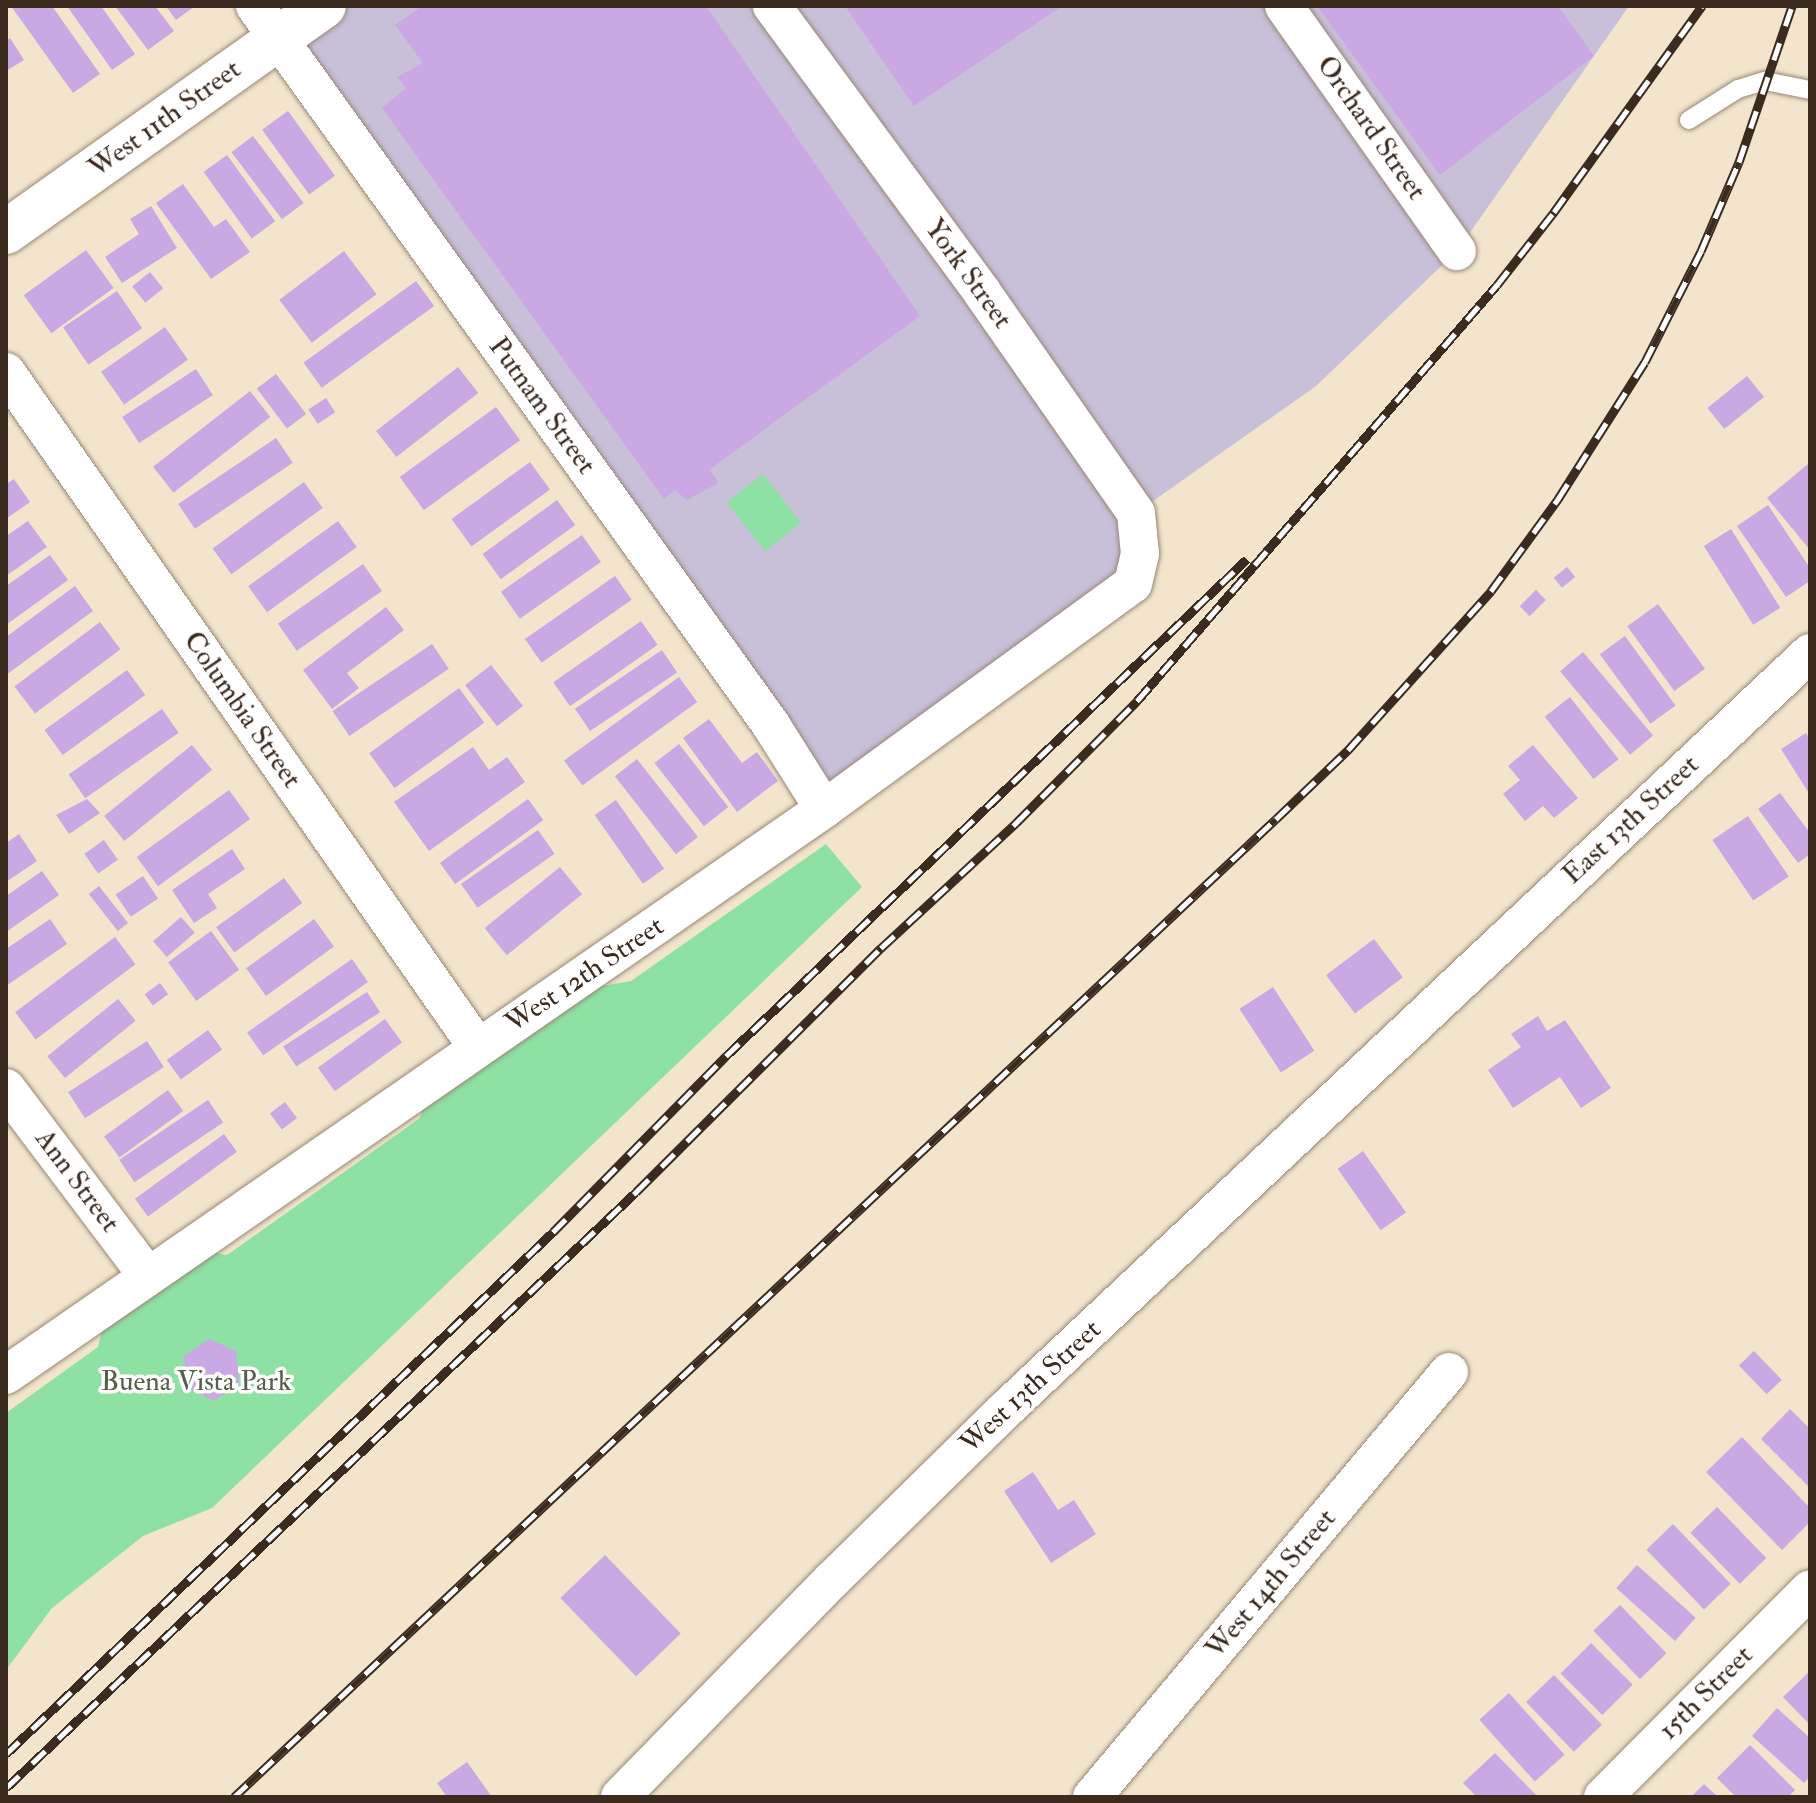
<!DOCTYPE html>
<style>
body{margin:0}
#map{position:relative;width:1816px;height:1803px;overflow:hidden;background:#f3e5cc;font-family:"IM FELL Double Pica",serif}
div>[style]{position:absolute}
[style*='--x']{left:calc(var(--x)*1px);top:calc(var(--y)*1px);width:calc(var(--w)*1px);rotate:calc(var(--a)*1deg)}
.industrial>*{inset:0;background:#c8bfd8}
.green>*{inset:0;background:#8de1a2;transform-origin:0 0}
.building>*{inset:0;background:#caa8e3;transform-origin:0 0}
.roads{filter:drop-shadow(0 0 2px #978875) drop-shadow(0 0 2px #978875)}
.lane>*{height:18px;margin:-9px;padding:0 9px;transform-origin:9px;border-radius:9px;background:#fff}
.street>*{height:38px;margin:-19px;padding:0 19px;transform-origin:19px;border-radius:19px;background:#fff}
.primary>*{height:44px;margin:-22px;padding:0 22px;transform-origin:22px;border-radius:22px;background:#fff}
.rail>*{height:9px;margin-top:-4.5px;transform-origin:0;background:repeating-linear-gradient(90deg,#fff 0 18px,#3b2a1e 0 36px);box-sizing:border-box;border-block:2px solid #3b2a1e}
span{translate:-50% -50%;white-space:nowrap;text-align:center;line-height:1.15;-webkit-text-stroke:7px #fff;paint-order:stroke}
.street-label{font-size:28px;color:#3b2a1e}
.park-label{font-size:28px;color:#546146}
.frame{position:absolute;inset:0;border:8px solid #3b2a1e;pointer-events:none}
</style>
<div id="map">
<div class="industrial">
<i style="clip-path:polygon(324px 6px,1629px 6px,1457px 251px,1316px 386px,1136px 513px,1140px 554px,824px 809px,278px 38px)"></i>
</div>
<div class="green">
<i style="left:763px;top:474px;width:62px;height:46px;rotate:52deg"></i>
<i style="clip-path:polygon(826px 844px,862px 887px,212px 1508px,143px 1536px,52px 1608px,6px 1670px,6px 1413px,98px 1347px,104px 1322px,207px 1251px,226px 1255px,230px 1253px,420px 1118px,427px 1096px,596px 987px,631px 981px)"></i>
</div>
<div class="building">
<i style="clip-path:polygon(11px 6px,52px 6px,100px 74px,73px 93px)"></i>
<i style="clip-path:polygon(67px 6px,101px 6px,135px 54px,112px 70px)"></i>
<i style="clip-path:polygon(115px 6px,155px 6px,174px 31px,148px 50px)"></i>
<i style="clip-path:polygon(166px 6px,195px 6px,176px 20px)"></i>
<i style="clip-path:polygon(422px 6px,706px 6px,920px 316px,710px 469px,718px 483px,687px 500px,675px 490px,664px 499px,382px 108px,406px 88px,397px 77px,423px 63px,395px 25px)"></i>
<i style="clip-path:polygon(845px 6px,1062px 6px,914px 106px)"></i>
<i style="clip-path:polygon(1317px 6px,1558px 6px,1594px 56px,1440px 175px)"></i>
<i style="clip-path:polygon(10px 38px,24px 60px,6px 71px,6px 41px)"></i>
<i style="left:288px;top:111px;width:80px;height:32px;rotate:54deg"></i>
<i style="left:253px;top:136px;width:84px;height:27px;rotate:53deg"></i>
<i style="left:227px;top:155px;width:82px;height:29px;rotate:54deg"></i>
<i style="clip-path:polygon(183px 184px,214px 227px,226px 219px,250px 252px,211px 279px,156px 203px)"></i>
<i style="clip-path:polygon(151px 206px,177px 248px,122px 283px,105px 257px,139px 234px,130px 219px)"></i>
<i style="left:86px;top:250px;width:47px;height:77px;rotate:54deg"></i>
<i style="left:344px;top:251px;width:54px;height:81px;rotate:53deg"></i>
<i style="left:150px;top:272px;width:21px;height:23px;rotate:51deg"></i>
<i style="left:416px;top:281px;width:31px;height:139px;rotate:54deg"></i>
<i style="left:117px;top:291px;width:45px;height:65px;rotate:56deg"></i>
<i style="left:165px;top:327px;width:40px;height:78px;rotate:55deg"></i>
<i style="left:458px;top:367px;width:33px;height:104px;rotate:52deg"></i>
<i style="left:196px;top:369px;width:31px;height:88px;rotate:57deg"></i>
<i style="left:276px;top:374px;width:50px;height:24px;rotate:53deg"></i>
<i style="left:1747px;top:376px;width:27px;height:51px;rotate:51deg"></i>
<i style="left:250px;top:391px;width:33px;height:123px;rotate:52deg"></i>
<i style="left:326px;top:398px;width:17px;height:21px;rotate:57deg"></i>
<i style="left:496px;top:407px;width:41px;height:119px;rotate:54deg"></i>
<i style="left:276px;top:438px;width:30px;height:118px;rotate:56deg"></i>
<i style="left:530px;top:462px;width:34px;height:97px;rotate:54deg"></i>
<i style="clip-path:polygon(1808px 464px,1810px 466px,1810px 550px,1767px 498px)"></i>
<i style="clip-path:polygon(14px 479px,30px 502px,6px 519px,6px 484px)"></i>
<i style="left:304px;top:482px;width:32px;height:113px;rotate:54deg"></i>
<i style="left:557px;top:500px;width:31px;height:92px;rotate:54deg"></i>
<i style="clip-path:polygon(1768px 505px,1810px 568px,1810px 581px,1786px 597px,1737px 526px)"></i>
<i style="clip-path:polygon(28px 521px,47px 547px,6px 576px,6px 536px)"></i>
<i style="left:338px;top:521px;width:32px;height:111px;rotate:54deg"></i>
<i style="left:1731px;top:529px;width:93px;height:32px;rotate:58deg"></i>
<i style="left:582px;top:535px;width:33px;height:99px;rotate:55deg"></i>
<i style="clip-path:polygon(50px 555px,68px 580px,6px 625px,6px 586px)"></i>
<i style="left:363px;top:564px;width:33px;height:104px;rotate:55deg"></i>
<i style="left:1567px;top:567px;width:13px;height:17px;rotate:51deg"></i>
<i style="left:615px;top:576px;width:29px;height:110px;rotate:55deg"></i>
<i style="clip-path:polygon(75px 586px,93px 611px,6px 675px,6px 637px)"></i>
<i style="left:1536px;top:590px;width:14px;height:23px;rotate:45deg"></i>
<i style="left:1658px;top:604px;width:80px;height:38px;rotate:54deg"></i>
<i style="clip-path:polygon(386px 607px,404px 630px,347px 673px,359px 688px,332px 709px,303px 670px)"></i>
<i style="left:641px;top:621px;width:29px;height:107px;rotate:55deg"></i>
<i style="left:100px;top:622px;width:34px;height:107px;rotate:53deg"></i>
<i style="left:1625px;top:636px;width:86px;height:31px;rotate:54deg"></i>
<i style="left:432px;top:644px;width:30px;height:120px;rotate:56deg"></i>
<i style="left:662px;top:650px;width:27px;height:105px;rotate:56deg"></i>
<i style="left:1583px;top:652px;width:109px;height:30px;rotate:50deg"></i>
<i style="left:491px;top:665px;width:52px;height:33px;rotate:52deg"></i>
<i style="left:127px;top:670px;width:31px;height:102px;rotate:54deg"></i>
<i style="left:679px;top:677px;width:31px;height:142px;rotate:54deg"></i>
<i style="left:459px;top:688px;width:43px;height:111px;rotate:54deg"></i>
<i style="left:1570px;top:697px;width:79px;height:32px;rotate:52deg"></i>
<i style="left:162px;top:709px;width:29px;height:114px;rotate:55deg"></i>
<i style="clip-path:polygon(709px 719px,742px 763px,757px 752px,778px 781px,737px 812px,683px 738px)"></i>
<i style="clip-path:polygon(1806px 733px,1810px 740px,1810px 795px,1781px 749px)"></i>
<i style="left:679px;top:744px;width:80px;height:31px;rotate:52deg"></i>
<i style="left:192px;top:745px;width:32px;height:113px;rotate:51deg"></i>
<i style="clip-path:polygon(1533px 745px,1578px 798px,1554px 818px,1543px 806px,1525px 821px,1503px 794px,1520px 780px,1508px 766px)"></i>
<i style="clip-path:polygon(473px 747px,489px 770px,507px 757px,525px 782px,429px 851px,394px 802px)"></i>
<i style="left:637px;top:759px;width:99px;height:28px;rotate:52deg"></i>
<i style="left:229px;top:790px;width:36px;height:114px;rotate:54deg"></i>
<i style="clip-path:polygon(1780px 793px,1810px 833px,1810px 854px,1798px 863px,1758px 809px)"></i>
<i style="clip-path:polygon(87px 799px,100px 813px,69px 834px,56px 815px)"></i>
<i style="left:528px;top:799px;width:26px;height:109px;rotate:54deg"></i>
<i style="left:616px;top:800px;width:84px;height:26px;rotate:55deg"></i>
<i style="left:1748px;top:816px;width:73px;height:43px;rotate:56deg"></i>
<i style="left:538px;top:830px;width:29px;height:94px;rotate:55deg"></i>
<i style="clip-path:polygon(19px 834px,37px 861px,6px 882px,6px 843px)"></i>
<i style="left:104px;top:840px;width:24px;height:24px;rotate:55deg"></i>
<i style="clip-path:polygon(232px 849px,245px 869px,208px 894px,217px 908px,194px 923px,172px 890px)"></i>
<i style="left:560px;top:867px;width:35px;height:97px;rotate:51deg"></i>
<i style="clip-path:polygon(42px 871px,59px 895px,6px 932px,6px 896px)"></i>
<i style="left:143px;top:876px;width:27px;height:33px;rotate:56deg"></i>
<i style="left:284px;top:878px;width:31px;height:84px;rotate:54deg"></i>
<i style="left:99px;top:886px;width:47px;height:13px;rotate:52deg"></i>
<i style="left:181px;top:917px;width:21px;height:37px;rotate:49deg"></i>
<i style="clip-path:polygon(50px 919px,67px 944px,6px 986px,6px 949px)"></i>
<i style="left:314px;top:919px;width:34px;height:84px;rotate:54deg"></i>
<i style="left:211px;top:931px;width:48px;height:53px;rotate:54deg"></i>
<i style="left:115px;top:937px;width:34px;height:125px;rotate:53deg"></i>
<i style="left:1374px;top:939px;width:48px;height:60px;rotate:53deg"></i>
<i style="left:352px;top:959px;width:28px;height:128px;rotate:55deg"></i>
<i style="left:160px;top:983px;width:14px;height:19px;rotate:54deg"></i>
<i style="left:1273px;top:987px;width:76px;height:40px;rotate:57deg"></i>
<i style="left:367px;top:992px;width:24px;height:100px;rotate:57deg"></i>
<i style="left:118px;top:999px;width:28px;height:91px;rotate:51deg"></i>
<i style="clip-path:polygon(1538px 1016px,1547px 1031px,1565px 1020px,1611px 1088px,1581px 1108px,1560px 1077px,1513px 1108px,1488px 1070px,1521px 1047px,1511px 1034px)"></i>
<i style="left:385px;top:1019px;width:29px;height:83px;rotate:54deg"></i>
<i style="left:208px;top:1030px;width:24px;height:51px;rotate:54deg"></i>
<i style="left:147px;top:1041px;width:31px;height:94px;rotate:57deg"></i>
<i style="left:168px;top:1090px;width:26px;height:79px;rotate:54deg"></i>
<i style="left:208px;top:1100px;width:27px;height:107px;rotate:56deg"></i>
<i style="left:285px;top:1102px;width:20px;height:19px;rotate:53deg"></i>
<i style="left:224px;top:1134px;width:22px;height:110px;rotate:54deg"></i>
<i style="left:1363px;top:1151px;width:75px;height:31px;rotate:55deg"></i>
<i style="clip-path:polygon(209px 1339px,236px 1351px,239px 1384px,214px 1401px,186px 1387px,184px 1356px)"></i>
<i style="left:1754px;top:1351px;width:40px;height:21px;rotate:46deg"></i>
<i style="clip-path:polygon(1790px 1409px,1810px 1429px,1810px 1488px,1761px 1439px)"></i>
<i style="clip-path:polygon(1742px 1437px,1810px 1508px,1810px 1522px,1782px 1550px,1706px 1472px)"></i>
<i style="clip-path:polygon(1033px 1472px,1058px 1510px,1074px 1500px,1096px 1534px,1051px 1563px,1004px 1491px)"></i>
<i style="left:1717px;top:1507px;width:71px;height:37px;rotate:46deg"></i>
<i style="left:1673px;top:1524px;width:83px;height:37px;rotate:46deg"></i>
<i style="left:605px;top:1555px;width:109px;height:62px;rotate:46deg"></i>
<i style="left:1637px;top:1565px;width:79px;height:31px;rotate:42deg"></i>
<i style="left:1620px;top:1605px;width:67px;height:37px;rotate:46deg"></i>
<i style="left:1591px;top:1643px;width:59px;height:43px;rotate:45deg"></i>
<i style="clip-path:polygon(1810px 1671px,1810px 1725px,1783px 1697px)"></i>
<i style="left:1554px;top:1675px;width:69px;height:39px;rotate:46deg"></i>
<i style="left:1509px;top:1693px;width:83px;height:40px;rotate:48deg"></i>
<i style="clip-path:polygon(1777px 1708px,1810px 1738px,1810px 1776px,1804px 1783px,1752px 1736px)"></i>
<i style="clip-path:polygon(1750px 1745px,1795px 1790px,1788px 1797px,1736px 1797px,1717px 1778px)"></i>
<i style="clip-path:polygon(1495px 1753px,1538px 1797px,1477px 1797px,1463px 1783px)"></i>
<i style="clip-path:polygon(467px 1762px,492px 1797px,447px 1797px,437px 1783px)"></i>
<i style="clip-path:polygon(1704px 1784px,1718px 1797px,1691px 1797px)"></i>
</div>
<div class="roads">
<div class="lane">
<i style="--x:1689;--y:120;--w:58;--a:-32.3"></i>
<i style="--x:1738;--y:89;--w:28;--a:-17"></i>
<i style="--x:1765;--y:81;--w:46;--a:11.3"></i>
</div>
<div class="street">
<i style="--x:255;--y:6;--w:885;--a:54.33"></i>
<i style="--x:771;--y:725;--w:99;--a:57.8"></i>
<i style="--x:1284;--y:6;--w:300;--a:54.8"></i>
<i style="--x:6;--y:372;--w:824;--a:55.08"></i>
<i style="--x:6;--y:1088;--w:234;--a:53"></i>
<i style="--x:6;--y:1375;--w:995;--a:-34.68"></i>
<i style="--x:824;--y:809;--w:382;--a:-36.1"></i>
<i style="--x:1133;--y:584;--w:31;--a:-77"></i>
<i style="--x:1140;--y:554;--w:41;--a:-95.6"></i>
<i style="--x:1136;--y:513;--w:269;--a:-124.9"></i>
<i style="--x:982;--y:292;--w:355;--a:-126.3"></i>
<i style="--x:620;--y:1797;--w:303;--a:-45.7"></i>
<i style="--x:832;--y:1580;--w:243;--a:-44.5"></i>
<i style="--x:1005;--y:1410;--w:1105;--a:-43.24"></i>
<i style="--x:1092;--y:1797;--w:555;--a:-49.97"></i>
<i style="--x:1603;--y:1797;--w:293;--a:-45.1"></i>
</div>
<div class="primary">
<i style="--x:6;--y:232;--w:390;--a:-35.4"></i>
</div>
</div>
<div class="rail">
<i style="--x:6;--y:1754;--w:756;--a:-43.66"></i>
<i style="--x:553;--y:1232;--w:247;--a:-45.5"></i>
<i style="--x:726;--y:1056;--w:720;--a:-43.65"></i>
<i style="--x:6;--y:1788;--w:867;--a:-43.41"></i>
<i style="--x:636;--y:1192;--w:346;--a:-44.9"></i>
<i style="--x:881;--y:948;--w:184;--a:-42.8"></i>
<i style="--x:1016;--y:823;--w:172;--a:-45.2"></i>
<i style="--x:1137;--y:701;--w:550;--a:-49.13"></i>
<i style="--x:1497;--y:285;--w:93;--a:-52"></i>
<i style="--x:1554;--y:212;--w:254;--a:-54.3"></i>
<i style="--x:234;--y:1797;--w:1429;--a:-43.19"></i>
<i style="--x:1276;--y:819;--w:100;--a:-43.8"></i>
<i style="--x:1348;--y:750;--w:214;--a:-48"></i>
<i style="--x:1491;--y:591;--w:114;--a:-53.9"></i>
<i style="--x:1558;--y:499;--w:162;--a:-57.6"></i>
<i style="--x:1645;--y:362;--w:124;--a:-63.2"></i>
<i style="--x:1701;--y:251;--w:97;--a:-66.9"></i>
<i style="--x:1739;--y:162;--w:165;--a:-71.2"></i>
</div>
<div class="street-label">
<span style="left:165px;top:119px;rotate:-36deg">West 11th Street</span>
<span style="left:1371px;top:128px;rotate:55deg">Orchard Street</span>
<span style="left:968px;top:274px;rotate:54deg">York Street</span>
<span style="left:542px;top:406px;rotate:54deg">Putnam Street</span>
<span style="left:242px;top:710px;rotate:55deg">Columbia Street</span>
<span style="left:1631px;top:820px;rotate:-43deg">East 13th Street</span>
<span style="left:585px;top:975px;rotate:-34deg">West 12th Street</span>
<span style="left:77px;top:1181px;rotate:53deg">Ann Street</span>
<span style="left:1031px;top:1387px;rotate:-43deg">West 13th Street</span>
<span style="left:1271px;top:1584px;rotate:-50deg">West 14th Street</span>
<span style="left:1706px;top:1693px;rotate:-45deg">15th Street</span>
</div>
<div class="park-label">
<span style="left:196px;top:1382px">Buena Vista Park</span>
</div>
<div class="frame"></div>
</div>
